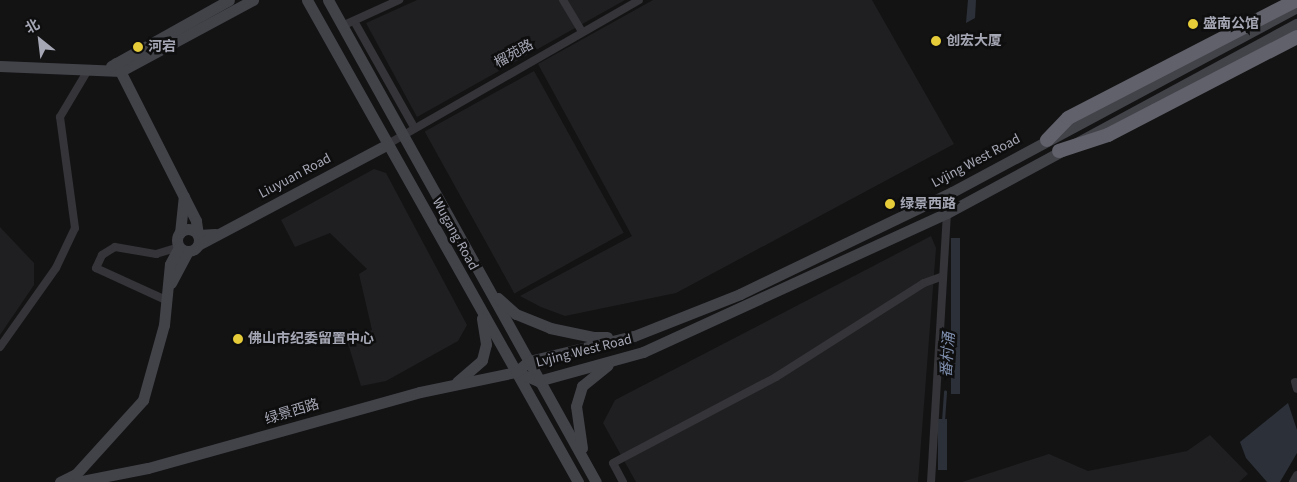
<!DOCTYPE html>
<meta charset="utf-8">
<style>
body{margin:0}
#map{position:relative;width:1297px;height:482px;overflow:hidden;background:#131314;font-family:"Source Sans 3","Noto Sans SC",sans-serif}
div>[style]{position:absolute}
[style*='--x']{left:calc(var(--x)*1px);top:calc(var(--y)*1px);width:calc(var(--w)*1px);rotate:calc(var(--a)*1deg)}
.built>*{inset:0;background:#1f1f21;transform-origin:0 0}
.water>*{inset:0;background:#2c3139;transform-origin:0 0}
.stream>*{height:2.5px;margin:-1.25px;padding:0 1.25px;transform-origin:1.25px;border-radius:1.25px;background:#2c3139}
.street>*{height:8px;margin:-4px;padding:0 4px;transform-origin:4px;border-radius:4px;background:#343439}
.secondary>*{height:11px;margin:-5.5px;padding:0 5.5px;transform-origin:5.5px;border-radius:5.5px;background:#424349}
.secondary>.ring{margin:-5.5px;padding:0;box-sizing:content-box;background:none;border:11px solid #424349;border-radius:50%}
.highway>*{height:14px;margin:-7px;padding:0 7px;transform-origin:7px;border-radius:7px;background:#60616a}
.dots>*{width:14px;height:14px;translate:-50% -50%;box-sizing:border-box;border:2px solid #0e0e0f;border-radius:50%}
span{translate:-50% -50%;white-space:nowrap;text-align:center;line-height:1.15;-webkit-text-stroke:5px #0e0e0f;paint-order:stroke}
.poi-label{font-size:14px;color:#a5a7b4;font-weight:700}
.left{translate:0 -50%;text-align:left}
.street-label{font-size:14px;color:#a5a7b4}
.water-label{font-size:15px;color:#7e8ead;font-style:italic}
.north{position:absolute;left:15px;top:15px;width:50px;height:50px;-webkit-text-stroke:4px #0e0e0f;paint-order:stroke;rotate:331deg;font-size:14px;font-weight:700;line-height:20px;text-align:center;color:#a5a7b4}
.north::after{content:'';display:block;margin:auto;width:18px;height:22px;background:#a5a7b4;clip-path:polygon(50% 0,100% 100%,50% 72%,0 100%)}
</style>
<div id="map">
<div class="built">
<i style="clip-path:polygon(417px 0,625px 0,417px 117px,366px 23px)"></i>
<i style="clip-path:polygon(653px 0,872px 0,954px 144px,676px 293px,565px 316px,541px 307px,520px 296px,632px 236px,538px 64px)"></i>
<i style="left:534px;top:71px;width:185px;height:125px;rotate:61deg"></i>
<i style="clip-path:polygon(374px 169px,386px 173px,467px 325px,458px 341px,386px 381px,361px 386px,346px 337px,372px 330px,359px 274px,367px 269px,330px 233px,295px 247px,281px 220px)"></i>
<i style="clip-path:polygon(0 227px,34px 263px,34px 285px,0 335px)"></i>
<i style="clip-path:polygon(931px 236px,936px 248px,918px 482px,636px 482px,603px 423px,615px 400px)"></i>
<i style="clip-path:polygon(1210px 435px,1248px 474px,1239px 482px,962px 482px,1049px 454px,1088px 471px,1187px 451px)"></i>
</div>
<div class="water">
<i style="clip-path:polygon(968px 0,976px 0,975px 18px,966px 23px)"></i>
<i style="left:951px;top:238px;width:9px;height:156px"></i>
<i style="clip-path:polygon(1288px 403px,1297px 430px,1297px 453px,1280px 482px,1267px 482px,1246px 458px,1240px 442px)"></i>
<i style="left:938px;top:419px;width:9px;height:51px"></i>
</div>
<div class="stream">
<i style="--x:943;--y:421;--w:29;--a:-86"></i>
</div>
<div class="street">
<i style="--x:563;--y:0;--w:37;--a:59"></i>
<i style="--x:354;--y:21;--w:122;--a:60.5"></i>
<i style="--x:342;--y:26;--w:63;--a:-24.5"></i>
<i style="--x:388;--y:144;--w:289;--a:-29.8"></i>
<i style="--x:168;--y:301;--w:79;--a:-155.4"></i>
<i style="--x:96;--y:268;--w:14;--a:-65"></i>
<i style="--x:102;--y:255;--w:15;--a:-32"></i>
<i style="--x:115;--y:247;--w:42;--a:9.7"></i>
<i style="--x:156;--y:254;--w:24;--a:-17"></i>
<i style="--x:0;--y:347;--w:97;--a:-54.7"></i>
<i style="--x:56;--y:268;--w:44;--a:-64.6"></i>
<i style="--x:75;--y:228;--w:112;--a:-97.7"></i>
<i style="--x:60;--y:117;--w:55;--a:-59.2"></i>
<i style="--x:1295;--y:382;--w:7;--a:74"></i>
<i style="--x:623;--y:482;--w:21;--a:-118"></i>
<i style="--x:613;--y:463;--w:184;--a:-27.8"></i>
<i style="--x:776;--y:377;--w:175;--a:-32.4"></i>
<i style="--x:924;--y:283;--w:20;--a:-20"></i>
<i style="--x:931;--y:482;--w:269;--a:-86.6"></i>
<i style="--x:1293;--y:482;--w:8;--a:-60"></i>
</div>
<div class="secondary">
<i style="--x:307;--y:0;--w:553;--a:60.65"></i>
<i style="--x:328;--y:0;--w:551;--a:60.93"></i>
<i style="--x:116;--y:63;--w:177;--a:63.1"></i>
<i style="--x:196;--y:221;--w:14;--a:82"></i>
<i style="--x:198;--y:235;--w:17;--a:-3"></i>
<i style="--x:0;--y:66;--w:121;--a:2.4"></i>
<i style="--x:121;--y:71;--w:150;--a:-28.3"></i>
<i style="--x:111;--y:66;--w:135;--a:-29.2"></i>
<i class="ring" style="left:177px;top:229px;width:11px;height:11px"></i>
<i style="--x:180;--y:233;--w:37;--a:-84"></i>
<i style="--x:198;--y:245;--w:215;--a:-28"></i>
<i style="--x:171;--y:283;--w:36;--a:-62"></i>
<i style="--x:498;--y:298;--w:24;--a:42"></i>
<i style="--x:516;--y:314;--w:37;--a:22"></i>
<i style="--x:550;--y:328;--w:44;--a:11.8"></i>
<i style="--x:593;--y:337;--w:14;--a:0"></i>
<i style="--x:516;--y:372;--w:24;--a:22"></i>
<i style="--x:538;--y:381;--w:109;--a:-15.4"></i>
<i style="--x:643;--y:352;--w:334;--a:-24.6"></i>
<i style="--x:947;--y:213;--w:398;--a:-28.4"></i>
<i style="--x:457;--y:382;--w:33;--a:-41"></i>
<i style="--x:482;--y:360;--w:16;--a:-76"></i>
<i style="--x:486;--y:344;--w:26;--a:-99"></i>
<i style="--x:582;--y:448;--w:42;--a:-98.1"></i>
<i style="--x:576;--y:406;--w:21;--a:-73"></i>
<i style="--x:582;--y:386;--w:33;--a:-39"></i>
<i style="--x:60;--y:482;--w:18;--a:-27"></i>
<i style="--x:76;--y:474;--w:100;--a:-47.8"></i>
<i style="--x:143;--y:400;--w:78;--a:-74.4"></i>
<i style="--x:164;--y:325;--w:61;--a:-84.4"></i>
<i style="--x:170;--y:264;--w:19;--a:-62"></i>
<i style="--x:77;--y:482;--w:72;--a:-11.2"></i>
<i style="--x:148;--y:468;--w:282;--a:-15.6"></i>
<i style="--x:420;--y:392;--w:98;--a:-11.8"></i>
<i style="--x:516;--y:372;--w:17;--a:-40"></i>
<i style="--x:529;--y:361;--w:108;--a:-13.4"></i>
<i style="--x:634;--y:336;--w:114;--a:-21.6"></i>
<i style="--x:740;--y:294;--w:235;--a:-25.7"></i>
<i style="--x:952;--y:192;--w:389;--a:-28.2"></i>
</div>
<div class="highway">
<i style="--x:1047;--y:140;--w:30;--a:-46"></i>
<i style="--x:1068;--y:118;--w:258;--a:-27.3"></i>
<i style="--x:1059;--y:151;--w:52;--a:-18.1"></i>
<i style="--x:1108;--y:135;--w:213;--a:-27.4"></i>
</div>
<div class="dots">
<i style="left:1193px;top:24px;background:#e6cc39"></i>
<i style="left:936px;top:41px;background:#e6cc39"></i>
<i style="left:138px;top:47px;background:#e6cc39"></i>
<i style="left:890px;top:204px;background:#e6cc39"></i>
<i style="left:238px;top:339px;background:#e6cc39"></i>
</div>
<div class="poi-label">
<span class="left" style="left:1203px;top:24px">盛南公馆</span>
<span class="left" style="left:946px;top:41px">创宏大厦</span>
<span class="left" style="left:148px;top:47px">河宕</span>
<span class="left" style="left:900px;top:204px">绿景西路</span>
<span class="left" style="left:248px;top:339px">佛山市纪委留置中心</span>
</div>
<div class="street-label">
<span style="left:514px;top:54px;rotate:-29deg">榴苑路</span>
<span style="left:976px;top:161px;rotate:-28deg">Lvjing West Road</span>
<span style="left:295px;top:176px;rotate:-28deg">Liuyuan Road</span>
<span style="left:455px;top:234px;rotate:61deg">Wugang Road</span>
<span style="left:584px;top:351px;rotate:-14deg">Lvjing West Road</span>
<span style="left:292px;top:412px;rotate:-17deg">绿景西路</span>
</div>
<div class="water-label">
<span style="left:948px;top:355px;rotate:-86deg">番村涌</span>
</div>
<div class="north">北</div>
</div>
